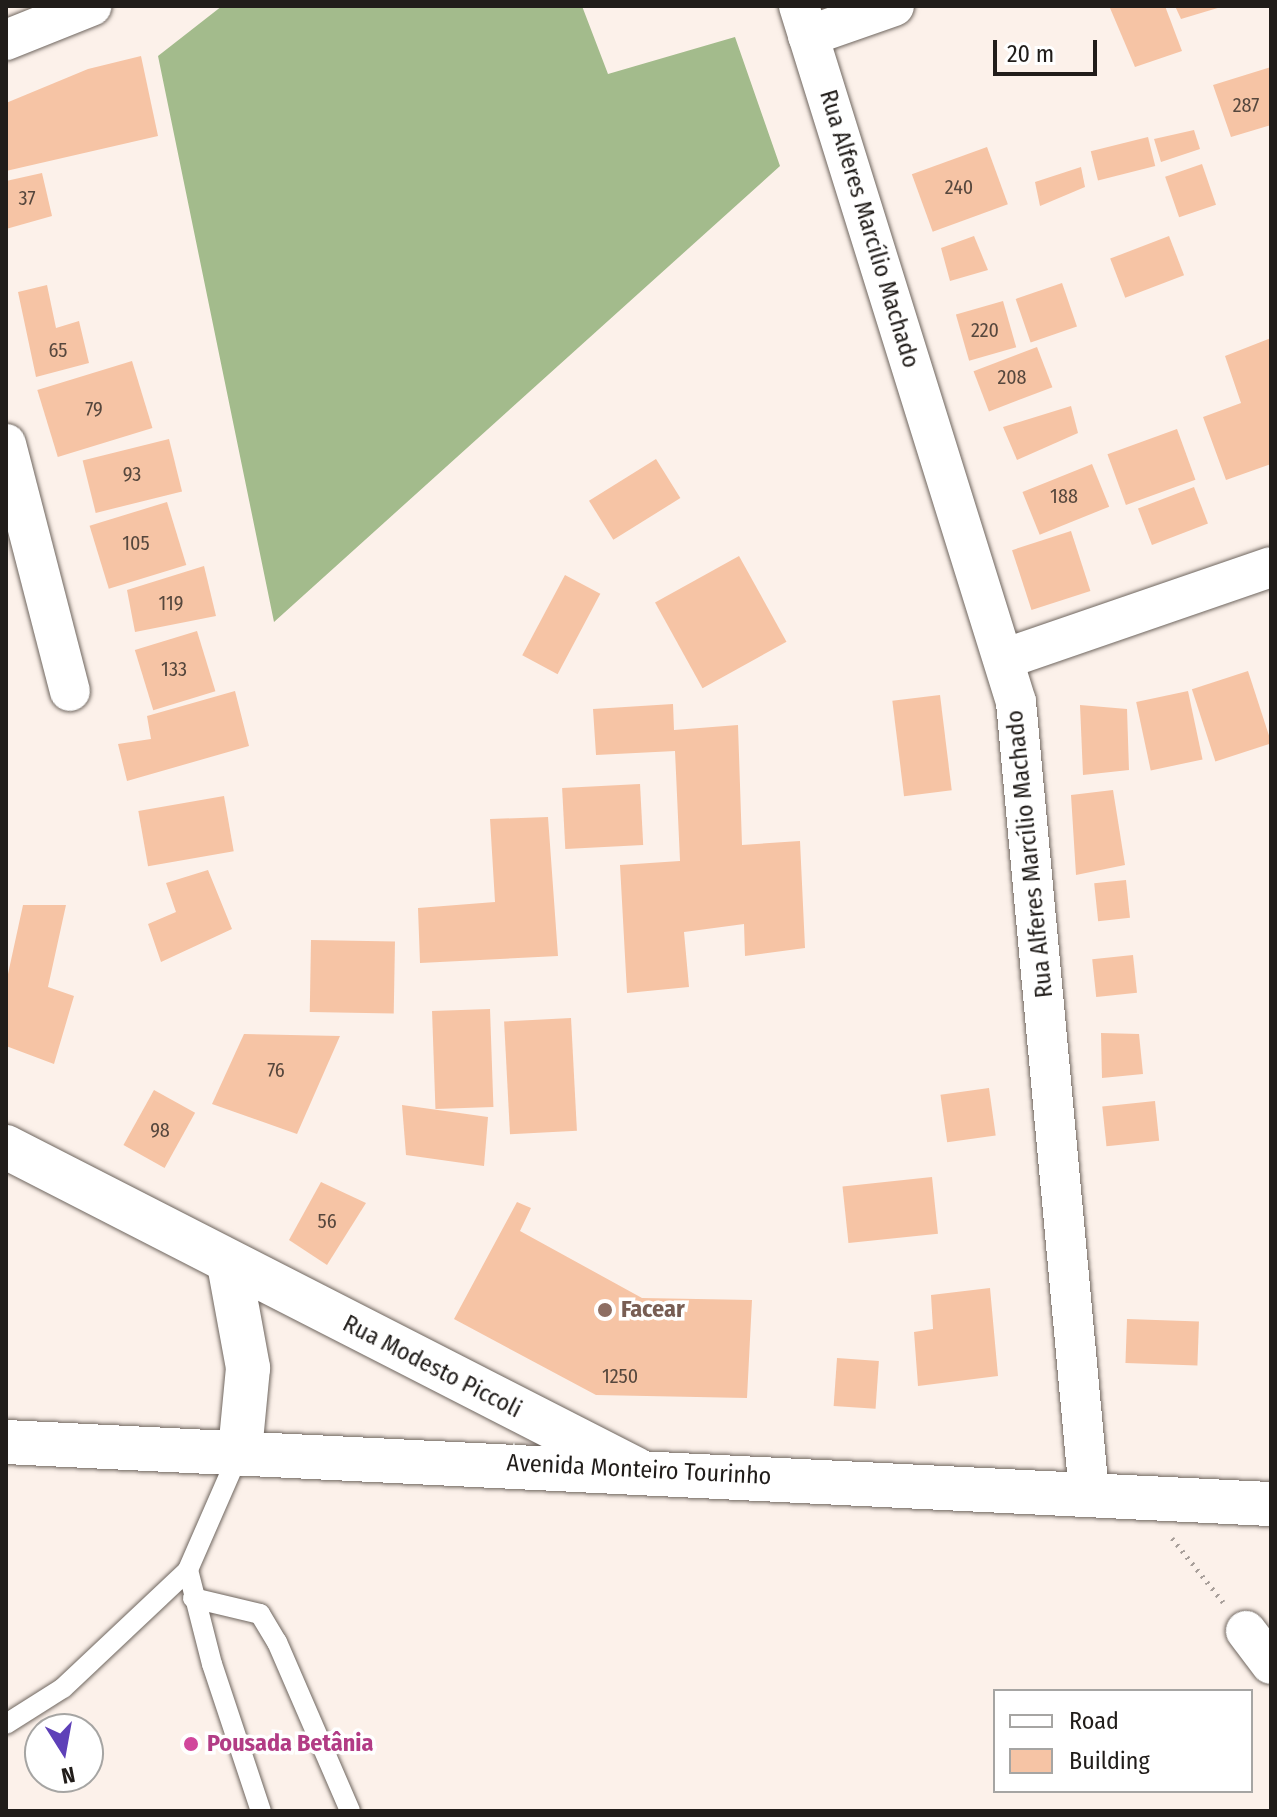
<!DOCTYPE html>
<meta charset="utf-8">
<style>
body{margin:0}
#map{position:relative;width:1277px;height:1817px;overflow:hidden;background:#fcf1ea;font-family:"Fira Sans Condensed",sans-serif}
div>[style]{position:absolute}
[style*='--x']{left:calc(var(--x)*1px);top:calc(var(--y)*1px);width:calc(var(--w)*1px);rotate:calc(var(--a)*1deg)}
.forest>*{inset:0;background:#a3bb8c}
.building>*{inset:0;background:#f6c4a5;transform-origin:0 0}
.path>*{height:5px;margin-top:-2.5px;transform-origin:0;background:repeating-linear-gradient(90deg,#a89f9a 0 2px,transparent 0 8px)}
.roads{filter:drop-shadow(0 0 2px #6f665f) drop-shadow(0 0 2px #6f665f)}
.service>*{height:20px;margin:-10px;padding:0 10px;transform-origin:10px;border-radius:10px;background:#fff}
.minor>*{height:40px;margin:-20px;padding:0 20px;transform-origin:20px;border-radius:20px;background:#fff}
.tertiary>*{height:44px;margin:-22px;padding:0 22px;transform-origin:22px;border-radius:22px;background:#fff}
.secondary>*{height:44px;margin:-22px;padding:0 22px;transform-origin:22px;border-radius:22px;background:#fff}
.dots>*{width:22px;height:22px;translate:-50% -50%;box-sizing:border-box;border:4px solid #fff;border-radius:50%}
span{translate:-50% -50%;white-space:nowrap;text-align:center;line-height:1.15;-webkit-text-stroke:7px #fff;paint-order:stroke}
.number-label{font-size:20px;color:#56473d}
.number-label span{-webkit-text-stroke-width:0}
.street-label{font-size:24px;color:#211d1a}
.education-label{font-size:24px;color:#785e54;font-weight:700}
.left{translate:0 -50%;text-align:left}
.hotel-label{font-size:24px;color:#b23c85;font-weight:700}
.frame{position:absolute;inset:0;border:8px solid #211d1a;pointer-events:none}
.legend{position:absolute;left:993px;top:1689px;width:260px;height:104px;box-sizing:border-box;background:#fff;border:2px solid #a6a5a3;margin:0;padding:10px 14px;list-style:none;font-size:24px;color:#211d1a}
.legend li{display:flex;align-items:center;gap:16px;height:40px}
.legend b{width:40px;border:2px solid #a6a5a3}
.north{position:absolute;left:24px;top:1713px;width:80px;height:80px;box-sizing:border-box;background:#fff;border:2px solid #a6a5a3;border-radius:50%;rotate:169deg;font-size:22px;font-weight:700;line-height:32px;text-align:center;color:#211d1a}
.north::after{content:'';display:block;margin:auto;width:28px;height:36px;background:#5e40b8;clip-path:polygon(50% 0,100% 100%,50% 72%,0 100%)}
.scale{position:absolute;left:993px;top:40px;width:104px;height:36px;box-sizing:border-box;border:4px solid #211d1a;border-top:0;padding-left:10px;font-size:24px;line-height:28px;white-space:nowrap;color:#211d1a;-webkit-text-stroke:6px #fff;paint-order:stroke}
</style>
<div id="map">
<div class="forest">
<i style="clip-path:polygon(222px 6px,582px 6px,608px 74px,735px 37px,780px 166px,274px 622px,158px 56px)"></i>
</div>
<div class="building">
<i style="clip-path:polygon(1165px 6px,1182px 51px,1135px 67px,1110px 8px)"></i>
<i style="clip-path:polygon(1175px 6px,1221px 6px,1221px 7px,1181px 19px)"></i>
<i style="clip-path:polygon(141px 56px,158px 136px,6px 171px,6px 103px,88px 69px)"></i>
<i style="clip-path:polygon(1271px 67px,1271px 125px,1231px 137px,1213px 85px)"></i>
<i style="clip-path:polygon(1194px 130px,1200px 149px,1161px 162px,1154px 139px)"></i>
<i style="left:1148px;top:137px;width:30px;height:59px;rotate:76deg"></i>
<i style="left:987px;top:147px;width:61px;height:80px;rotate:70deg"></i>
<i style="left:1202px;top:164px;width:43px;height:39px;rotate:71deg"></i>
<i style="clip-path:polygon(1081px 167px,1085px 187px,1040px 206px,1035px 182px)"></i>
<i style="clip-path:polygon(42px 173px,52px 216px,6px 229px,6px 181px)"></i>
<i style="clip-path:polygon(974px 236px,988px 270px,950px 281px,941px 248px)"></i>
<i style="left:1169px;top:236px;width:42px;height:63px;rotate:69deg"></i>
<i style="left:1062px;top:283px;width:46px;height:49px;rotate:71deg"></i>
<i style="clip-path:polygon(47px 285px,56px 328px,79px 321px,89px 363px,36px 377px,18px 292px)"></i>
<i style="left:1003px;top:301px;width:48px;height:49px;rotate:74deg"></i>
<i style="clip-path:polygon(1271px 338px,1271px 464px,1226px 480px,1203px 417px,1241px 403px,1225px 356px)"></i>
<i style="left:1037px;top:347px;width:43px;height:68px;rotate:69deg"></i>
<i style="left:132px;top:361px;width:70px;height:99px;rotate:73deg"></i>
<i style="clip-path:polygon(1071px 406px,1078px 433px,1017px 460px,1003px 427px)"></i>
<i style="left:1177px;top:429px;width:54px;height:74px;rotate:70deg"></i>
<i style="left:169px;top:439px;width:54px;height:89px;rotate:76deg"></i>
<i style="left:656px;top:459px;width:46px;height:79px;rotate:58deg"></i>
<i style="left:1092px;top:464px;width:46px;height:75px;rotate:68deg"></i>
<i style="left:1194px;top:487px;width:39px;height:60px;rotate:69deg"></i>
<i style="left:167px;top:502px;width:66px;height:81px;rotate:73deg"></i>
<i style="left:1071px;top:531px;width:63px;height:62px;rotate:72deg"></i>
<i style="left:739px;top:556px;width:98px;height:96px;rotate:61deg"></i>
<i style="clip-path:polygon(204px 566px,216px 616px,135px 632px,127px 590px)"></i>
<i style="left:565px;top:575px;width:40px;height:91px;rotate:28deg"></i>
<i style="left:197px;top:631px;width:63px;height:65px;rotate:73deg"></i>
<i style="left:1248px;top:671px;width:76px;height:59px;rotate:72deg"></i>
<i style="clip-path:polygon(235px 691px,249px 746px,127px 781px,118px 744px,151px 739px,147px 716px)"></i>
<i style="left:1188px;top:691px;width:70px;height:53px;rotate:78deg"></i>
<i style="left:940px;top:695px;width:96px;height:48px;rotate:83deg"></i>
<i style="clip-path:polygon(673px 704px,674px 730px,738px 725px,742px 845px,800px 841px,805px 948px,745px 956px,744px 924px,684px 932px,689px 987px,627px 993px,620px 865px,680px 861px,675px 751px,596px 755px,593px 709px)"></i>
<i style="clip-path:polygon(1080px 705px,1127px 709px,1129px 770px,1083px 775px)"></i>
<i style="left:640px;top:784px;width:61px;height:78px;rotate:87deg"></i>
<i style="clip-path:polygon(1113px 790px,1125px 865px,1076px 875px,1071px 795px)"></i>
<i style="left:224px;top:796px;width:56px;height:87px;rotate:80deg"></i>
<i style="clip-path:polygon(548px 817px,558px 956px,420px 963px,418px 908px,495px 902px,490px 819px)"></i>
<i style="clip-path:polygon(208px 870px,232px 929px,161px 962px,148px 924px,176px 912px,166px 883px)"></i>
<i style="left:1126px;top:880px;width:38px;height:32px;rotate:84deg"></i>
<i style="clip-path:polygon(23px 905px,66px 905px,48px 987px,74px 996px,54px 1064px,6px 1046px,8px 974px)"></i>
<i style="left:311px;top:940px;width:84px;height:72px;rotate:1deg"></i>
<i style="left:1133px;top:955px;width:38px;height:41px;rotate:84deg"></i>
<i style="left:490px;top:1009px;width:98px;height:58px;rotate:88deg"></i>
<i style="left:571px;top:1018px;width:113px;height:67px;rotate:87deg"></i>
<i style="clip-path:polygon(1101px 1033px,1139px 1034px,1143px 1074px,1102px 1078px)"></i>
<i style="clip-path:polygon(244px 1034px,340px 1036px,297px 1134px,212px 1104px)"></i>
<i style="left:989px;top:1088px;width:48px;height:49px;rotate:82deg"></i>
<i style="left:154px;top:1090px;width:47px;height:63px;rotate:29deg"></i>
<i style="left:1155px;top:1101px;width:40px;height:53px;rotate:84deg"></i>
<i style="clip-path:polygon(402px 1105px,488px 1117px,484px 1166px,406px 1155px)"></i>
<i style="left:932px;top:1177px;width:57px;height:90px;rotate:84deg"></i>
<i style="clip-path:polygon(321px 1182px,366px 1203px,327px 1265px,289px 1240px)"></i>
<i style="clip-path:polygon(517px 1202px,531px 1208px,520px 1231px,642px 1298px,752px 1300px,747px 1398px,596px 1395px,454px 1319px)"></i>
<i style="clip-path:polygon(990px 1288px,998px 1376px,918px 1386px,914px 1332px,933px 1329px,931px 1295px)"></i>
<i style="left:1127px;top:1319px;width:72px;height:44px;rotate:2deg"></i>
<i style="left:837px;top:1358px;width:42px;height:48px;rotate:4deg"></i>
</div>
<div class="path">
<i style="--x:1172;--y:1538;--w:82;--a:51.4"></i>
</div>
<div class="roads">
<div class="service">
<i style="--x:239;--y:1453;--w:128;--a:113.6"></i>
<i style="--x:188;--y:1570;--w:97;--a:75.7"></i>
<i style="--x:212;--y:1664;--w:155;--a:71.6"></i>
<i style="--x:193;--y:1598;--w:69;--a:13.4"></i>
<i style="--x:260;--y:1614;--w:33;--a:59"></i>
<i style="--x:277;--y:1642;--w:184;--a:66.6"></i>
<i style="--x:6;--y:1724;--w:67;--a:-32.3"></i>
<i style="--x:63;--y:1688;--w:172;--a:-43.3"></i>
</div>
<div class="minor">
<i style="--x:799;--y:6;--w:729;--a:72.68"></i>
<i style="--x:1016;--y:702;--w:794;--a:84.73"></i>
<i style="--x:808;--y:36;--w:91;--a:-19.2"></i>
<i style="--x:6;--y:40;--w:92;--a:-21.8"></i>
<i style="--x:6;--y:444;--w:255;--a:75.5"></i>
<i style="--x:1004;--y:659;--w:282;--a:-19"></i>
<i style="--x:1246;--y:1631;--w:41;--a:52.9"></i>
</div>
<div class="tertiary">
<i style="--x:6;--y:1147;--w:707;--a:27.11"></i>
<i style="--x:229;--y:1264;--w:106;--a:79.6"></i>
<i style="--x:248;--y:1368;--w:83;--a:95.5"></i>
</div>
<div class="secondary">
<i style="--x:6;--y:1442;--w:1267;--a:2.81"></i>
</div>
</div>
<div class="dots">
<i style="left:605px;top:1310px;background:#8d6e63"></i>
<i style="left:191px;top:1744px;background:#d1479c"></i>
</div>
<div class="number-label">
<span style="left:1246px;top:105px">287</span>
<span style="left:959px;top:187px">240</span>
<span style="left:27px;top:198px">37</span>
<span style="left:985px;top:330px">220</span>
<span style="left:58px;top:350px">65</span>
<span style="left:1012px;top:377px">208</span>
<span style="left:94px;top:409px">79</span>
<span style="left:132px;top:474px">93</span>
<span style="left:1064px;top:496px">188</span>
<span style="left:136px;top:543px">105</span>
<span style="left:171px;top:603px">119</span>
<span style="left:174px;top:669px">133</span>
<span style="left:276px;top:1070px">76</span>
<span style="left:160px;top:1130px">98</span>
<span style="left:327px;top:1221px">56</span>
<span style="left:620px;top:1376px">1250</span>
</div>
<div class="street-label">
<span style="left:869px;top:229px;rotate:73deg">Rua Alferes Marcílio Machado</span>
<span style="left:1030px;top:854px;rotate:-96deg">Rua Alferes Marcílio Machado</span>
<span style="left:432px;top:1367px;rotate:27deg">Rua Modesto Piccoli</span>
<span style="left:639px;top:1470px;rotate:3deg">Avenida Monteiro Tourinho</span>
</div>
<div class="education-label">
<span class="left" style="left:621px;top:1310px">Facear</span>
</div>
<div class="hotel-label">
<span class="left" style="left:207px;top:1744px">Pousada Betânia</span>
</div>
<div class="frame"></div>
<ul class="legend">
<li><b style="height:10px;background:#fff"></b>Road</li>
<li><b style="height:22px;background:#f6c4a5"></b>Building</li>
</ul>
<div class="north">N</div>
<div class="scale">20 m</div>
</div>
